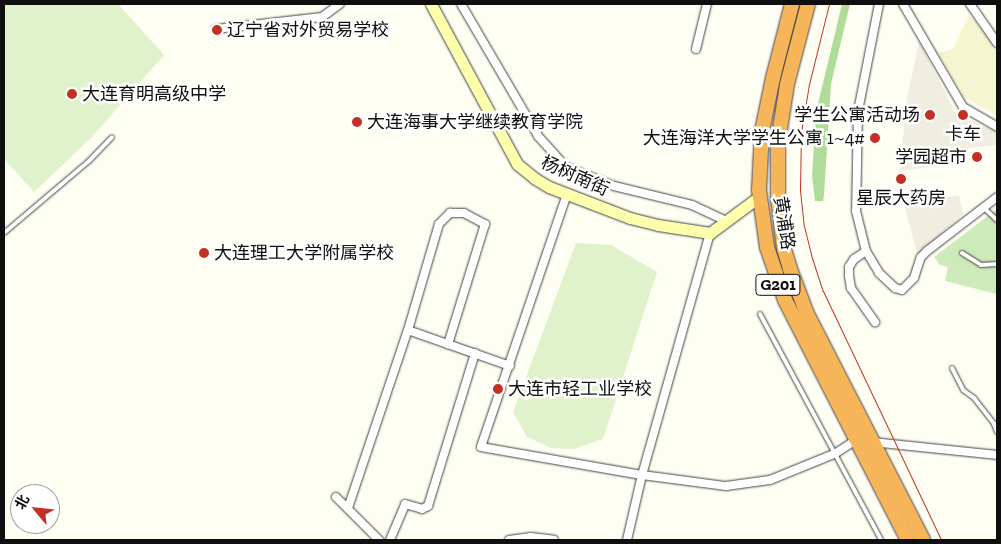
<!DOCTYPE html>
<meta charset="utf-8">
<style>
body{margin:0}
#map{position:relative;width:1001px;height:544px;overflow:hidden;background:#fffef2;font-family:"Zilla Slab","Noto Sans SC",serif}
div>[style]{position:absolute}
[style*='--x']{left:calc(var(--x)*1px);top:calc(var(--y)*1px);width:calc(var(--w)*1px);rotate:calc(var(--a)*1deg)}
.farmland>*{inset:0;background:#f4f6d1}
.green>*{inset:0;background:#cdebba}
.forest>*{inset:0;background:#afdc99}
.pitch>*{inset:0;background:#e0f2cc}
.plaza>*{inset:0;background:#f0eee0}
.roads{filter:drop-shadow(0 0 1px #424242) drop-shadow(0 0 1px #424242)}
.lane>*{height:4px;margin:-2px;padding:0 2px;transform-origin:2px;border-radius:2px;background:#fff}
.street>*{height:8px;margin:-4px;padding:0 4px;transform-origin:4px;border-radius:4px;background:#fff}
.secondary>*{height:11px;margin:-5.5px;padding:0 5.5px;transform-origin:5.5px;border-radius:5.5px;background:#fdffad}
.highway>*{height:14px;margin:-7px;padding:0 7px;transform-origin:7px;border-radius:7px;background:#f6b559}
.tram>*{height:1px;margin:-0.5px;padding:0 0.5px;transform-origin:0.5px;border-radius:0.5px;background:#c33124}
.dots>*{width:14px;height:14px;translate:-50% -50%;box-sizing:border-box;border:2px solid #fff;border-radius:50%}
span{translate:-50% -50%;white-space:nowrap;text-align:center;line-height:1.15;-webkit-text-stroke:5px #fff;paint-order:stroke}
.shield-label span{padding:1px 4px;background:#fff;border:1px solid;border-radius:4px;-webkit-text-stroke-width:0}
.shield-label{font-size:16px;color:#0f0f0f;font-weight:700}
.poi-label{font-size:18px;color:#0f0f0f}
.left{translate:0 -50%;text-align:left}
.right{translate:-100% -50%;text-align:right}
.street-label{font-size:18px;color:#0f0f0f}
.frame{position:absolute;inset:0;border:5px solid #0f0f0f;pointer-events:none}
.north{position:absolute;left:10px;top:484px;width:50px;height:50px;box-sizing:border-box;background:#fff;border:1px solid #9f9f9f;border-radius:50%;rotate:298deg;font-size:14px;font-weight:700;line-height:20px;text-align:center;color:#0f0f0f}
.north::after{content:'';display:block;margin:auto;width:18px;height:22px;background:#c33124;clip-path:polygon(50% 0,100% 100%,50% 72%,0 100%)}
</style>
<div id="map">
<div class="farmland">
<i style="clip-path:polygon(968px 17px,973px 18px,997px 49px,997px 116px,964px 97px,938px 53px,953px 49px)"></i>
</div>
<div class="green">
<i style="clip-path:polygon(997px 209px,997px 294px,945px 281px,948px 267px,940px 265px,934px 257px)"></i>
</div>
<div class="forest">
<i style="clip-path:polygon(842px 4px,850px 4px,831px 84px,824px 195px,823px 201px,815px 201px,812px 176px,816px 112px)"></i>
</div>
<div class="pitch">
<i style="clip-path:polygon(4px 4px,118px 4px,164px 55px,91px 138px,34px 192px,4px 159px)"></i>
<i style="clip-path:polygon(576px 243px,611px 245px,657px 272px,603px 439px,574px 449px,551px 448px,527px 437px,513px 412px)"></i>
</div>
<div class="plaza">
<i style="clip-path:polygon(919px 41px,961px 124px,961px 121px,972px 121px,997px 132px,997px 145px,951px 150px,952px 164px,900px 171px,906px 104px)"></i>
<i style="clip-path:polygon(959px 195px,963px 214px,918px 256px,904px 205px)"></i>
</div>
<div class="roads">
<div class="lane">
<i style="--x:984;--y:208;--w:18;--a:43"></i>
<i style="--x:4;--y:233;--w:111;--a:-40.3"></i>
<i style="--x:89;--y:161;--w:33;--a:-46"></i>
<i style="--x:962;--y:253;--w:22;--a:32"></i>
<i style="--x:981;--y:265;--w:16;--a:-4"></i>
<i style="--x:760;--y:314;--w:256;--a:61.8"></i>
<i style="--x:952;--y:368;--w:25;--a:63"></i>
<i style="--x:963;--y:390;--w:14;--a:36"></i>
<i style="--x:974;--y:398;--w:33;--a:52"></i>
<i style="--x:994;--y:424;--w:9;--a:69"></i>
</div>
<div class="street">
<i style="--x:461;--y:4;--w:153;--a:59.7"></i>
<i style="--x:538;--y:136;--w:42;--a:47.9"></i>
<i style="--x:566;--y:167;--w:52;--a:21.6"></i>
<i style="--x:614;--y:186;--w:80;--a:13.7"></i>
<i style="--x:692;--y:205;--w:33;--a:25"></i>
<i style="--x:879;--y:4;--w:109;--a:101.1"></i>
<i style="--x:858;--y:111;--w:100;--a:91.1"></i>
<i style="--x:856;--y:211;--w:41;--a:76"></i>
<i style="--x:866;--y:251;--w:26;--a:59"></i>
<i style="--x:879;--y:273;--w:22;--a:43"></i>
<i style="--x:895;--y:288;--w:7;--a:16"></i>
<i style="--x:902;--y:290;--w:17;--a:-45"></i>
<i style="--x:914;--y:278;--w:22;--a:-72"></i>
<i style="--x:921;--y:257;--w:8;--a:-45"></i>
<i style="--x:927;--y:251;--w:88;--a:-37.6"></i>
<i style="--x:903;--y:4;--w:119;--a:59.8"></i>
<i style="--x:963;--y:107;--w:39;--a:30"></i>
<i style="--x:970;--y:4;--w:47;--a:55.3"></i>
<i style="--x:216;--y:29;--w:107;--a:-6.5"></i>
<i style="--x:322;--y:17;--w:22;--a:-36"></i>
<i style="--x:696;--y:49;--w:46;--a:-76.3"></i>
<i style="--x:567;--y:194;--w:267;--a:108.8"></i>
<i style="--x:481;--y:447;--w:163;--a:9.9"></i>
<i style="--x:642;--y:475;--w:85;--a:7.5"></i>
<i style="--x:726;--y:486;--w:44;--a:-7.8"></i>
<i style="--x:770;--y:480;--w:71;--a:-22.2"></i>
<i style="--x:836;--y:453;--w:24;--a:-33"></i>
<i style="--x:866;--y:251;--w:14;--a:146"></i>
<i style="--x:854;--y:259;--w:9;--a:122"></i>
<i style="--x:849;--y:267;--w:9;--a:90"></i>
<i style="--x:849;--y:276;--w:12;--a:81"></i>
<i style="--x:851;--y:288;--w:42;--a:54.8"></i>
<i style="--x:408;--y:330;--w:108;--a:19.4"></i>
<i style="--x:872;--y:442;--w:126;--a:5.9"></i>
<i style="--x:336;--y:497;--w:61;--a:45"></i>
<i style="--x:348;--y:508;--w:188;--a:-71.4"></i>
<i style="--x:408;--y:330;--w:110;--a:-73.7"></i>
<i style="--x:439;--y:224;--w:16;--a:-45"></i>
<i style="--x:450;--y:213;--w:14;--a:0"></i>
<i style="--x:464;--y:213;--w:24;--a:28"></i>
<i style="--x:485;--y:224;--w:126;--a:107.1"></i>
<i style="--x:390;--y:540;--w:39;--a:-67"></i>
<i style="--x:405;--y:504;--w:18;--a:16"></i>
<i style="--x:422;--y:509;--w:7;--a:-27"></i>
<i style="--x:428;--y:506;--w:160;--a:-72.9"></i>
<i style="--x:509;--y:540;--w:22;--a:-8"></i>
<i style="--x:531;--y:537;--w:23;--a:7"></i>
<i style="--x:627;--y:540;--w:67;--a:-77"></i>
<i style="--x:642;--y:475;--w:251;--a:-74.3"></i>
</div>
<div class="secondary">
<i style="--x:431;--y:4;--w:182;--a:61.7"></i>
<i style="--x:517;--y:164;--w:22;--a:39"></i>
<i style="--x:534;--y:178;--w:17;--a:31"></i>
<i style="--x:549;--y:187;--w:87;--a:20.9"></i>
<i style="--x:630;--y:218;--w:29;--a:14"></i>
<i style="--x:658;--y:225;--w:53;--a:8.7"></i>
<i style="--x:710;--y:233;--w:62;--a:-36.5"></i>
</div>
<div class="highway">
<i style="--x:792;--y:4;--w:76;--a:104.4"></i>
<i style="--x:773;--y:78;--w:54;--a:101.7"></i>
<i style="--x:762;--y:131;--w:59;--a:92.9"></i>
<i style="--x:759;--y:190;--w:58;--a:82"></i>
<i style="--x:767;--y:247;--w:56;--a:71.2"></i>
<i style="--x:785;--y:300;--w:270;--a:62.9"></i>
<i style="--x:808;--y:4;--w:83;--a:104.7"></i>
<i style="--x:787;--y:84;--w:59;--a:98.8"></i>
<i style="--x:778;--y:142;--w:57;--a:90"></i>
<i style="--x:778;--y:199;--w:50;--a:83.2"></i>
<i style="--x:784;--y:249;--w:21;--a:73"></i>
<i style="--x:790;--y:269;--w:48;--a:69.3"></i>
<i style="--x:807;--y:314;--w:254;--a:62.8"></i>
</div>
</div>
<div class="tram">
<i style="--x:829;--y:4;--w:82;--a:104"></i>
<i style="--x:809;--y:84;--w:49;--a:99.5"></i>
<i style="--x:801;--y:132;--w:58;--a:91"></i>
<i style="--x:800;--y:190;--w:36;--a:84"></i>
<i style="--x:804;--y:226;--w:33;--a:76"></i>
<i style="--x:812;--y:258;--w:35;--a:72"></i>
<i style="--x:823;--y:291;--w:276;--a:64.6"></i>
</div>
<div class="dots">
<i style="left:217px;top:30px;background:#c33124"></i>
<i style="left:72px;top:94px;background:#c33124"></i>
<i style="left:930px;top:115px;background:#c33124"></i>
<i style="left:963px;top:115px;background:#c33124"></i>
<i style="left:357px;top:122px;background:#c33124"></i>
<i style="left:875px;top:138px;background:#c33124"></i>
<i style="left:977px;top:157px;background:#c33124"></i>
<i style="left:901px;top:179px;background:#c33124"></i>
<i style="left:204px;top:253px;background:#c33124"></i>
<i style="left:498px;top:389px;background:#c33124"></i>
</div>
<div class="shield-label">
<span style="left:778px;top:285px">G201</span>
</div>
<div class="poi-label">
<span class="left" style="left:227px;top:30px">辽宁省对外贸易学校</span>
<span class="left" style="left:82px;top:94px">大连育明高级中学</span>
<span class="right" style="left:920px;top:115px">学生公寓活动场</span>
<span class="left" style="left:367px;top:122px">大连海事大学继续教育学院</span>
<span style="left:963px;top:134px">卡车</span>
<span class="right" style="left:865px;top:138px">大连海洋大学学生公寓 1~4#</span>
<span class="right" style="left:967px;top:157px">学园超市</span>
<span style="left:901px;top:198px">星辰大药房</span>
<span class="left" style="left:214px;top:253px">大连理工大学附属学校</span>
<span class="left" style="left:508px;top:389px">大连市轻工业学校</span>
</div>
<div class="street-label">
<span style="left:575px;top:176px;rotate:24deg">杨树南街</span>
<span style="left:784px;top:223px;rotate:81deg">黄浦路</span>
</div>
<div class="frame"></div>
<div class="north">北</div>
</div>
